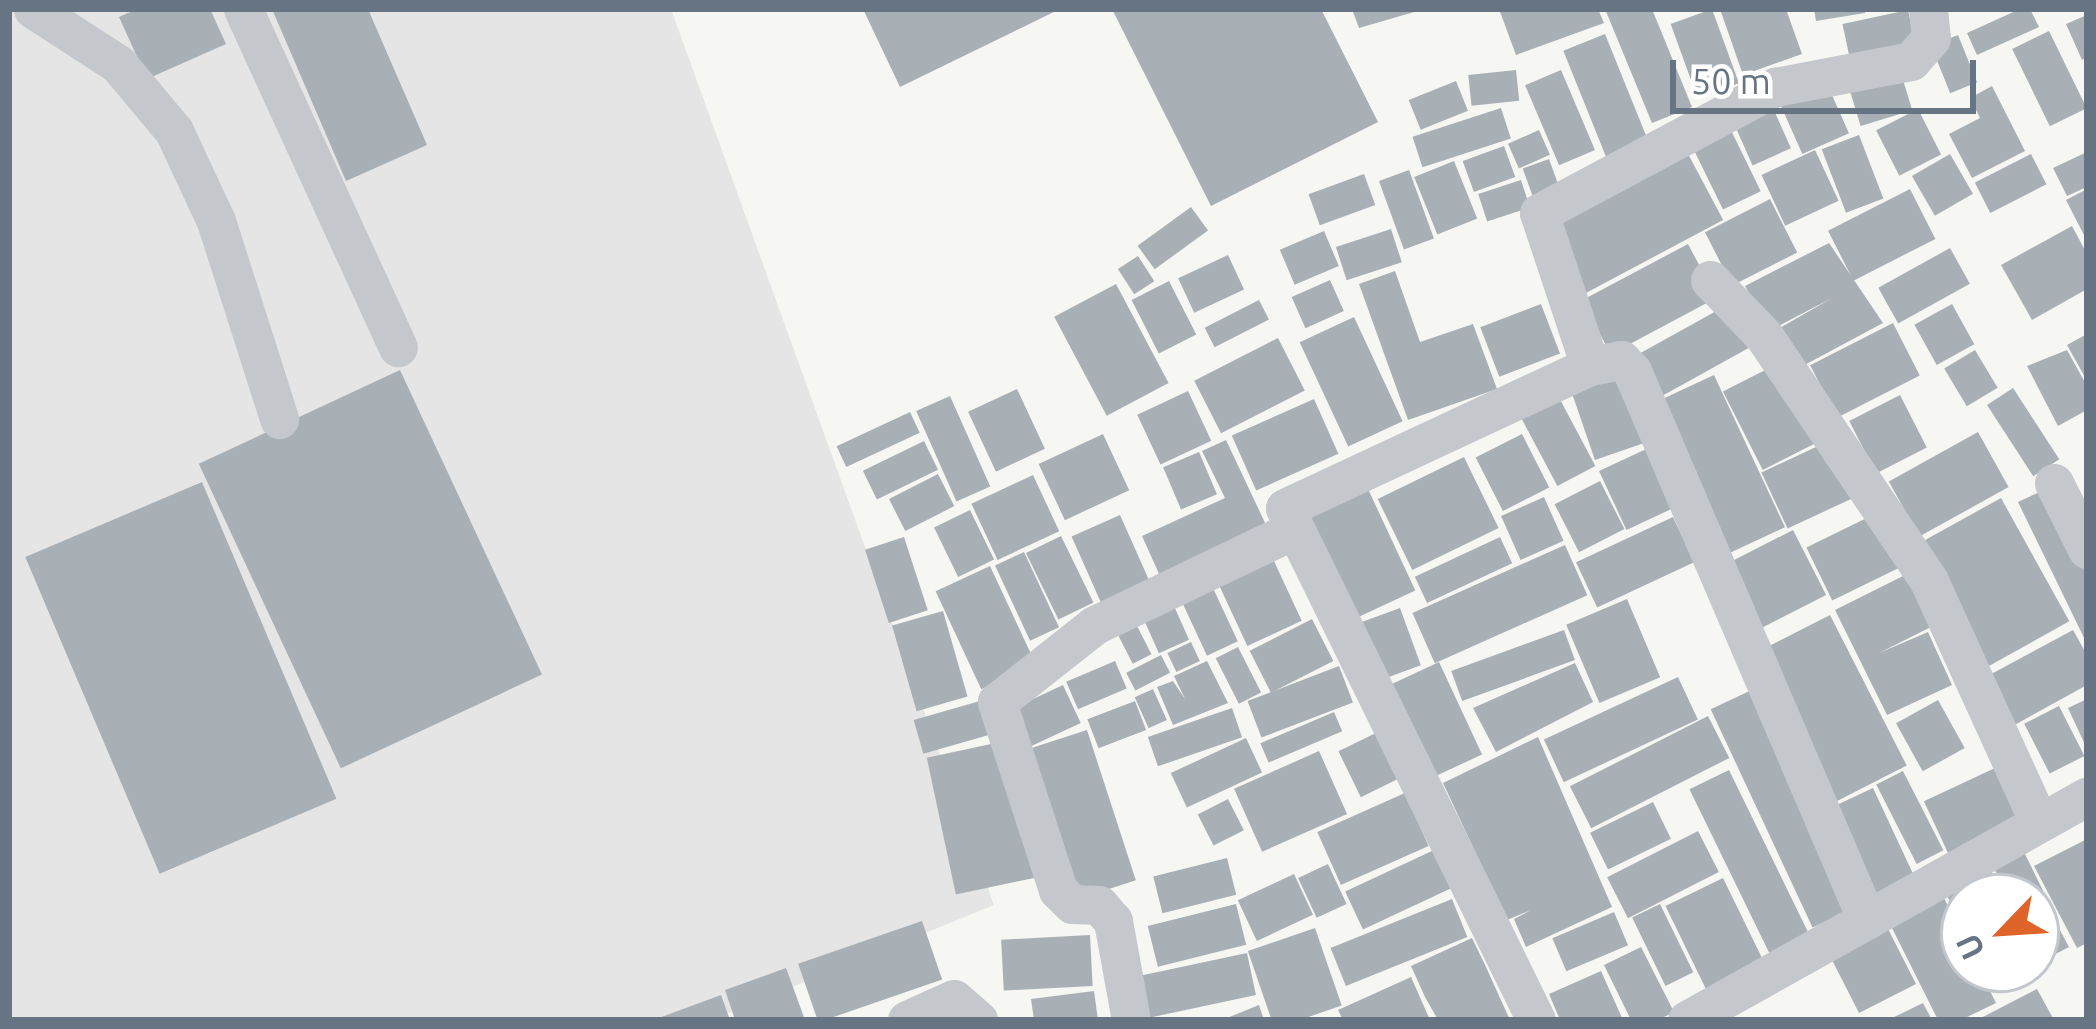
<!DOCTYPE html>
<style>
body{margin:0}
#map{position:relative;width:2096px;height:1029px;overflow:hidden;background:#f6f6f3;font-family:Ubuntu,sans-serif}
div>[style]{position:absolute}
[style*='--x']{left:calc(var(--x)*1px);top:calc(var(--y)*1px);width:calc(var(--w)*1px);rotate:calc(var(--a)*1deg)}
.built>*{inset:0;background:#e4e5e4}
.building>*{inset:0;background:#a9b0b5;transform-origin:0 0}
.minor>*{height:39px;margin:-19.5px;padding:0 19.5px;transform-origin:19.5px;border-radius:19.5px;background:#c4c7cb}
span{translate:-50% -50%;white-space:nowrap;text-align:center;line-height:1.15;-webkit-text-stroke:12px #fff;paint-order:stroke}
.frame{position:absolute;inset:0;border:12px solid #667483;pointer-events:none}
.north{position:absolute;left:1940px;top:873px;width:120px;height:120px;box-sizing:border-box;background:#fff;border:3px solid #c2c7cd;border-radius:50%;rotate:245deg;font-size:33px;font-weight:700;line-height:48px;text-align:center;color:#667483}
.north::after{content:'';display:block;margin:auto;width:42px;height:54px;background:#df642a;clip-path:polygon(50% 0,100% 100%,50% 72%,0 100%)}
.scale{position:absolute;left:1670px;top:60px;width:306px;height:54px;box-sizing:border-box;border:6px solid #667483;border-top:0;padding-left:15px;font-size:36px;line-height:42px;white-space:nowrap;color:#667483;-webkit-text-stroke:9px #fff;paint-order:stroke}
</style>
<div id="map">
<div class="built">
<i style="clip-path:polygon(9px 9px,671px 9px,994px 905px,711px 1020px,9px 1020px)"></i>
</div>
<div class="building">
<i style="clip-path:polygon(137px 9px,210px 9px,226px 44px,147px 79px,119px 17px)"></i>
<i style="clip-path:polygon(272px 9px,368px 9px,427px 145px,346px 181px)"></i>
<i style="clip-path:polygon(863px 9px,1060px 9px,900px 87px)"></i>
<i style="clip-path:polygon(1112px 9px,1321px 9px,1378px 122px,1211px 206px)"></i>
<i style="clip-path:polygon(1352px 9px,1420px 9px,1421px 10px,1359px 28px)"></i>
<i style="clip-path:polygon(1499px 9px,1598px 9px,1604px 23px,1516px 55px)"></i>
<i style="clip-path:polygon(1605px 9px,1652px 9px,1692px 107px,1652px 123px)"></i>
<i style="left:1712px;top:9px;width:79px;height:44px;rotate:70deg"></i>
<i style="clip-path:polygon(1720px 9px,1786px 9px,1802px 54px,1743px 75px)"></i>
<i style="clip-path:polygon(1814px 9px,1864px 9px,1865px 13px,1816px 21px)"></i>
<i style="clip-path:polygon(2020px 9px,2030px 9px,2039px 27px,1977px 55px,1967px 33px)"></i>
<i style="left:1908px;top:10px;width:42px;height:67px;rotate:78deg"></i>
<i style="clip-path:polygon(2087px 15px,2087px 57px,2082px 60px,2066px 24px)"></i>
<i style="left:2049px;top:31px;width:86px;height:41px;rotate:64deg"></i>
<i style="left:1605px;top:34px;width:116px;height:45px;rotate:68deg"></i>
<i style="left:1958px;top:35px;width:51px;height:29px;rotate:68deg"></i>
<i style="left:1516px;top:70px;width:31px;height:48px;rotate:84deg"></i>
<i style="left:1561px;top:70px;width:87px;height:39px;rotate:67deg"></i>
<i style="left:1900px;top:70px;width:42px;height:54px;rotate:73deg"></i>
<i style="left:1456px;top:81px;width:32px;height:51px;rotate:68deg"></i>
<i style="left:1827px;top:84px;width:54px;height:51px;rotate:66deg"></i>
<i style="clip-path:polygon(1992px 86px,2025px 151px,1972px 178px,1949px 134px,1980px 118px,1970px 98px)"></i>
<i style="left:1769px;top:99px;width:54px;height:42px;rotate:66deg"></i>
<i style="left:1501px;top:108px;width:32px;height:93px;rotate:72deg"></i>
<i style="left:1918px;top:109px;width:51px;height:47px;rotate:63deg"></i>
<i style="left:1727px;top:122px;width:77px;height:42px;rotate:64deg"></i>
<i style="left:1539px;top:130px;width:27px;height:34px;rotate:66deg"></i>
<i style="left:1859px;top:135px;width:68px;height:40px;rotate:69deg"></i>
<i style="left:1504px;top:146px;width:33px;height:44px;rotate:70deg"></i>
<i style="left:1815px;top:150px;width:56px;height:59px;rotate:65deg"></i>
<i style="left:1687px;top:152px;width:77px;height:158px;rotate:62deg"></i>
<i style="clip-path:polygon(2087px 152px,2087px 187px,2067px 196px,2053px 168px)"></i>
<i style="left:1950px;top:154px;width:46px;height:44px;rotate:60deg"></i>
<i style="left:2031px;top:154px;width:34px;height:63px;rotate:63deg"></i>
<i style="left:1549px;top:159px;width:35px;height:28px;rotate:70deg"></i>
<i style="left:1454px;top:161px;width:62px;height:43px;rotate:68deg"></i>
<i style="left:1409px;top:170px;width:73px;height:32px;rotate:70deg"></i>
<i style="left:1364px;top:174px;width:33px;height:59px;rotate:70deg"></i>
<i style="left:1521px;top:180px;width:29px;height:45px;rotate:72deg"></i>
<i style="left:1910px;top:189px;width:56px;height:92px;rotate:63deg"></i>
<i style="clip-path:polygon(2087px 189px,2087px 241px,2066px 200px)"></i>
<i style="left:1770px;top:199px;width:60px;height:73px;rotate:63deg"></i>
<i style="left:1191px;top:207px;width:29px;height:66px;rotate:54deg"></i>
<i style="clip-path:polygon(2072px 226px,2087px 254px,2087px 289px,2032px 320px,2001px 265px)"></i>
<i style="left:1391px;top:229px;width:35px;height:58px;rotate:72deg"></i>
<i style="left:1324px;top:231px;width:38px;height:48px;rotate:67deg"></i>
<i style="clip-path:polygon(1829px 243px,1883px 323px,1799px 368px,1778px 329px,1832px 298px,1769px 331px,1745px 286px)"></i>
<i style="left:1688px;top:244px;width:61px;height:120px;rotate:62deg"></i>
<i style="left:1950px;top:248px;width:41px;height:82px;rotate:61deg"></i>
<i style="left:1228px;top:255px;width:38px;height:55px;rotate:65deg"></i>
<i style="left:1138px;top:256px;width:30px;height:24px;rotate:57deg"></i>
<i style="clip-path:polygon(1395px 271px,1420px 342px,1473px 324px,1497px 389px,1408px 420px,1359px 284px)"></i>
<i style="left:1330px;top:280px;width:34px;height:42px;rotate:66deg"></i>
<i style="left:1169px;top:281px;width:60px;height:42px;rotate:63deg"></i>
<i style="left:1116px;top:284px;width:112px;height:70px;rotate:62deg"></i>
<i style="left:1259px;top:300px;width:22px;height:61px;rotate:63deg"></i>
<i style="left:1541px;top:304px;width:53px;height:65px;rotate:69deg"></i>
<i style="left:1729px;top:304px;width:48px;height:111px;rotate:61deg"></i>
<i style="left:1952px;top:304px;width:46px;height:43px;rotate:61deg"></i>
<i style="left:1354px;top:317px;width:115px;height:60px;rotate:65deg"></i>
<i style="left:1893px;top:323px;width:59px;height:93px;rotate:63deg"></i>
<i style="clip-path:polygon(2087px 334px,2087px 381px,2067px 345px)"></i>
<i style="left:1278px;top:338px;width:59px;height:94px;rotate:63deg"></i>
<i style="left:1975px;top:350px;width:44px;height:36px;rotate:59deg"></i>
<i style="clip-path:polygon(2067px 350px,2087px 386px,2087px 410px,2058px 426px,2027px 366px)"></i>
<i style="left:1779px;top:363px;width:88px;height:63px;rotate:63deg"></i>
<i style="left:1625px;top:366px;width:79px;height:59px;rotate:71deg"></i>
<i style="left:400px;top:370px;width:336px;height:222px;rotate:65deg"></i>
<i style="left:1714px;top:375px;width:168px;height:70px;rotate:65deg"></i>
<i style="left:2013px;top:388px;width:85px;height:31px;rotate:57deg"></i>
<i style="left:1017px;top:389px;width:66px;height:54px;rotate:65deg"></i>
<i style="left:1555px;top:390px;width:86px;height:43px;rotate:62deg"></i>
<i style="left:1188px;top:391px;width:55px;height:56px;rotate:65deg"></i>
<i style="left:1900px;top:395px;width:59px;height:57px;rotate:63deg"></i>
<i style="left:950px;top:396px;width:99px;height:37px;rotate:66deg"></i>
<i style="left:1314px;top:399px;width:60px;height:90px;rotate:66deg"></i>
<i style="left:910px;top:412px;width:23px;height:81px;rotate:65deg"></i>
<i style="left:1978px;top:432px;width:63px;height:102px;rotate:61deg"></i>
<i style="left:1103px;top:434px;width:62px;height:71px;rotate:65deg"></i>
<i style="left:1522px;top:434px;width:60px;height:52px;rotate:63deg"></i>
<i style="left:1833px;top:439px;width:62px;height:79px;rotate:65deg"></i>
<i style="clip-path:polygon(1226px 440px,1267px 527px,1160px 576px,1142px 536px,1225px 498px,1202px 451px)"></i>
<i style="left:924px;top:441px;width:32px;height:68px;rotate:64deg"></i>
<i style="left:1657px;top:444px;width:65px;height:64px;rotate:65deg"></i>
<i style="left:1199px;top:452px;width:46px;height:39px;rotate:67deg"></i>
<i style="left:1464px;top:457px;width:79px;height:96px;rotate:64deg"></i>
<i style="left:938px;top:474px;width:36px;height:55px;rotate:63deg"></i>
<i style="left:1033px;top:475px;width:62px;height:68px;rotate:65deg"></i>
<i style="left:1600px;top:481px;width:54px;height:51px;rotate:63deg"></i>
<i style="left:202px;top:482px;width:344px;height:192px;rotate:67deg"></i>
<i style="clip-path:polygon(2050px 487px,2087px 564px,2087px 644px,2018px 502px)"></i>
<i style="left:1368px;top:489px;width:112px;height:64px;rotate:65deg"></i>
<i style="left:1544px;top:497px;width:48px;height:47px;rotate:66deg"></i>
<i style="left:2001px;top:498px;width:141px;height:94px;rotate:61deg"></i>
<i style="left:970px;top:510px;width:55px;height:40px;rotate:64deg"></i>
<i style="left:1881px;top:511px;width:59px;height:83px;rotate:64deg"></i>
<i style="left:1120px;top:515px;width:74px;height:53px;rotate:66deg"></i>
<i style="left:1673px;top:517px;width:50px;height:107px;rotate:65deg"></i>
<i style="left:1793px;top:530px;width:73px;height:88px;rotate:63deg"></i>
<i style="left:1061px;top:536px;width:74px;height:39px;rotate:64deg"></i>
<i style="left:904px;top:537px;width:77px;height:41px;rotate:72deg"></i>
<i style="left:1500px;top:537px;width:29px;height:94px;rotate:65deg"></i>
<i style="left:1565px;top:545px;width:55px;height:167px;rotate:66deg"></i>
<i style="left:1024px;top:552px;width:83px;height:32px;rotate:65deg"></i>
<i style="left:1273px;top:559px;width:68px;height:60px;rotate:65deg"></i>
<i style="left:990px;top:566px;width:108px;height:60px;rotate:65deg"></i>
<i style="clip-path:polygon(1909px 573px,1935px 625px,1879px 653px,1928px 632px,1952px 685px,1887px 715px,1835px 610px)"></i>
<i style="left:1212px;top:586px;width:61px;height:34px;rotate:65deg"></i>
<i style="left:1627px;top:599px;width:85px;height:66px;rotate:67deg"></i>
<i style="left:1174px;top:606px;width:37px;height:33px;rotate:66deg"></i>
<i style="left:1400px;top:608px;width:61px;height:40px;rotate:70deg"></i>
<i style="left:943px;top:611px;width:89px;height:53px;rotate:74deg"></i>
<i style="left:1830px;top:615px;width:169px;height:88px;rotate:63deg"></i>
<i style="left:1312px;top:619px;width:47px;height:70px;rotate:63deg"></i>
<i style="left:1136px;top:624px;width:34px;height:21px;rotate:63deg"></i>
<i style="left:1564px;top:630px;width:32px;height:120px;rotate:70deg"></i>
<i style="clip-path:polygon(2073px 630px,2087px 655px,2087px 685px,2009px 728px,1982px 679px)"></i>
<i style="left:1191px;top:642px;width:21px;height:26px;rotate:65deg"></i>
<i style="left:1238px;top:647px;width:51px;height:25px;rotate:63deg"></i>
<i style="left:1161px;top:655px;width:20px;height:39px;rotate:63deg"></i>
<i style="left:1115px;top:661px;width:30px;height:53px;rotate:67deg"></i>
<i style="clip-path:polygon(1207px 661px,1228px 703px,1173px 725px,1157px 687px,1173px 681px,1185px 699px,1174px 676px)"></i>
<i style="left:1439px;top:662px;width:102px;height:56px;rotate:65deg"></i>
<i style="clip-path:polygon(1575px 663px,1593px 702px,1496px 752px,1473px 708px)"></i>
<i style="left:1339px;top:666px;width:39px;height:98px;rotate:69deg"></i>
<i style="left:1678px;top:677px;width:47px;height:148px;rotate:65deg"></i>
<i style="left:1063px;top:685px;width:42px;height:65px;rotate:65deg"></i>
<i style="left:1756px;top:688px;width:241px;height:50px;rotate:65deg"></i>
<i style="left:1153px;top:689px;width:34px;height:20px;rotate:66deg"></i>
<i style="clip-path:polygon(2087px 699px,2087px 749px,2068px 708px)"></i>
<i style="left:1938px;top:700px;width:55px;height:48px;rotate:61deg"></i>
<i style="left:980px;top:701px;width:35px;height:69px;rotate:74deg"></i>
<i style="left:1135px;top:701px;width:31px;height:51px;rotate:69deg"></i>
<i style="left:2059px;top:706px;width:56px;height:39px;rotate:63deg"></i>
<i style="left:1232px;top:708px;width:31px;height:89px;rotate:71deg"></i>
<i style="left:1334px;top:712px;width:21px;height:80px;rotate:67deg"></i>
<i style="left:1708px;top:716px;width:47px;height:155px;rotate:63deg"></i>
<i style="left:1087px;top:730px;width:158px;height:64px;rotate:72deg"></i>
<i style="left:1378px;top:732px;width:51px;height:44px;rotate:64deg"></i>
<i style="clip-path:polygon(1538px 737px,1612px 907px,1526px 947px,1514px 919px,1531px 910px,1507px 920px,1443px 783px)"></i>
<i style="left:1246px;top:738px;width:38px;height:83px;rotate:65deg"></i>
<i style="left:1005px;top:741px;width:140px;height:80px;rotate:78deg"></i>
<i style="left:1319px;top:751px;width:69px;height:93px;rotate:66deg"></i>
<i style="left:2010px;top:761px;width:61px;height:95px;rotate:65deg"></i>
<i style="left:1729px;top:770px;width:191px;height:44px;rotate:64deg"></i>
<i style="left:1903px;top:771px;width:89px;height:30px;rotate:63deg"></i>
<i style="left:1873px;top:788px;width:109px;height:53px;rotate:65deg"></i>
<i style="left:1405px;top:793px;width:58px;height:96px;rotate:66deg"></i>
<i style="left:1228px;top:799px;width:35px;height:34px;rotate:63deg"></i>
<i style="left:1653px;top:802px;width:41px;height:70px;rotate:64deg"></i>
<i style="left:1698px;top:831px;width:46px;height:102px;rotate:63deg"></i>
<i style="clip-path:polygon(2087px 839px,2087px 943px,2077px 948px,2034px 866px)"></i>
<i style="left:1434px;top:850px;width:42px;height:98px;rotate:65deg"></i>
<i style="clip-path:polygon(2024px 852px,2054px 913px,2036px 922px,2036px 897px,2008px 897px,1994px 868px)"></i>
<i style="left:1227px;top:858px;width:38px;height:76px;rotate:76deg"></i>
<i style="left:1328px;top:864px;width:44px;height:33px;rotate:65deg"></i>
<i style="clip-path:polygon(1989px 867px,2004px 897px,1964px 897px,1964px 928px,1944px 890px)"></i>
<i style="left:1294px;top:874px;width:45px;height:62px;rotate:65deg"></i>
<i style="left:1723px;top:878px;width:97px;height:64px;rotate:64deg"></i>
<i style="clip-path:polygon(1943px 896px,1964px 938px,1964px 969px,1979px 969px,1996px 1003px,1961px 1020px,1938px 1020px,1889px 922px)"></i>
<i style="left:1452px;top:899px;width:41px;height:131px;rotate:68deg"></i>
<i style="left:1236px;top:904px;width:42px;height:91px;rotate:76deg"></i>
<i style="left:1660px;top:904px;width:76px;height:31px;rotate:64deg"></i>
<i style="left:1614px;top:912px;width:36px;height:67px;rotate:67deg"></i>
<i style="clip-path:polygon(2054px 919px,2069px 947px,2036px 964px,2036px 929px)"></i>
<i style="left:922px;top:921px;width:62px;height:131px;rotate:71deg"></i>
<i style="left:1887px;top:927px;width:64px;height:64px;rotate:63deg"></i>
<i style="left:1315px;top:928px;width:82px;height:71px;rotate:71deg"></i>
<i style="left:1090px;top:935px;width:51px;height:89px;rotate:87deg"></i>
<i style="clip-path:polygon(1472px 938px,1486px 967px,1510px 1020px,1438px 1020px,1425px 997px,1411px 966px)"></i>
<i style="clip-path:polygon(1641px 947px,1674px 1012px,1658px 1020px,1631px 1020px,1604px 965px)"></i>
<i style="left:1247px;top:953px;width:43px;height:119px;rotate:78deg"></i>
<i style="clip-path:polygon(786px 968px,805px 1020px,735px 1020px,725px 990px)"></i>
<i style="clip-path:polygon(1985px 969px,2026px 969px,1994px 986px)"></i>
<i style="clip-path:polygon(1601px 971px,1623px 1020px,1560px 1020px,1549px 994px)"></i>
<i style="clip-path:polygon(1411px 977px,1430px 1020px,1343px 1020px,1338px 1010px)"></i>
<i style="clip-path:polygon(2037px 989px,2054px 1020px,1977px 1020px)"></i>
<i style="clip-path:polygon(1094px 991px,1098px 1020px,1034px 1020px,1031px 999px)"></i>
<i style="clip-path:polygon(721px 995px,730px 1020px,656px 1020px,656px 1019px)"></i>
<i style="clip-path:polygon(1923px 1003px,1932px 1020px,1888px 1020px)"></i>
<i style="clip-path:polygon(1259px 1005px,1264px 1020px,1222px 1020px)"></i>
</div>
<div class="minor">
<i style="--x:33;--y:9;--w:101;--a:32.9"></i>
<i style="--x:118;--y:64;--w:87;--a:50.1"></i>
<i style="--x:174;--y:131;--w:99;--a:65"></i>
<i style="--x:216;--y:221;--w:208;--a:72.3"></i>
<i style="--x:243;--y:9;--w:372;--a:65.4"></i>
<i style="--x:1710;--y:280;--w:78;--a:46"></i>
<i style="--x:1764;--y:336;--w:295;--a:56"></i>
<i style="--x:1929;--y:581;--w:265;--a:65.5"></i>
<i style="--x:1590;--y:366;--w:161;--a:-108.4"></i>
<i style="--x:1539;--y:213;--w:268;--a:-28.1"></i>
<i style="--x:1775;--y:87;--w:138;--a:-10.8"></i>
<i style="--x:1911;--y:61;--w:30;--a:-49"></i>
<i style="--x:1931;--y:38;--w:29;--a:-96"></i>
<i style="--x:2054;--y:483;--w:74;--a:63.4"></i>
<i style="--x:907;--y:1020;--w:51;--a:-24.1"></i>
<i style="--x:954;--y:999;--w:32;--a:41"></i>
<i style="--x:1131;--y:1020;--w:101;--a:-100.3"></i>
<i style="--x:1113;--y:921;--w:21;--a:-131"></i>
<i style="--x:1099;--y:905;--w:27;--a:-178"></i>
<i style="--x:1072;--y:904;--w:20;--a:-135"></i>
<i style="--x:1058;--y:890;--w:198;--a:-108"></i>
<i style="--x:997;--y:702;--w:125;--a:-38.2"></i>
<i style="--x:1095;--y:625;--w:220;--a:-25.6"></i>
<i style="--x:1536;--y:1020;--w:570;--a:-116.12"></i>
<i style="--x:1285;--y:508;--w:336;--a:-25"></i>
<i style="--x:1590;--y:366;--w:32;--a:-11"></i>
<i style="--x:1621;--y:360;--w:16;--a:45"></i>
<i style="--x:1632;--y:371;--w:597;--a:66.83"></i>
<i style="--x:1687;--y:1020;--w:458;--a:-29.2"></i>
</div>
<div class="frame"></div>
<div class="north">U</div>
<div class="scale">50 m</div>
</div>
